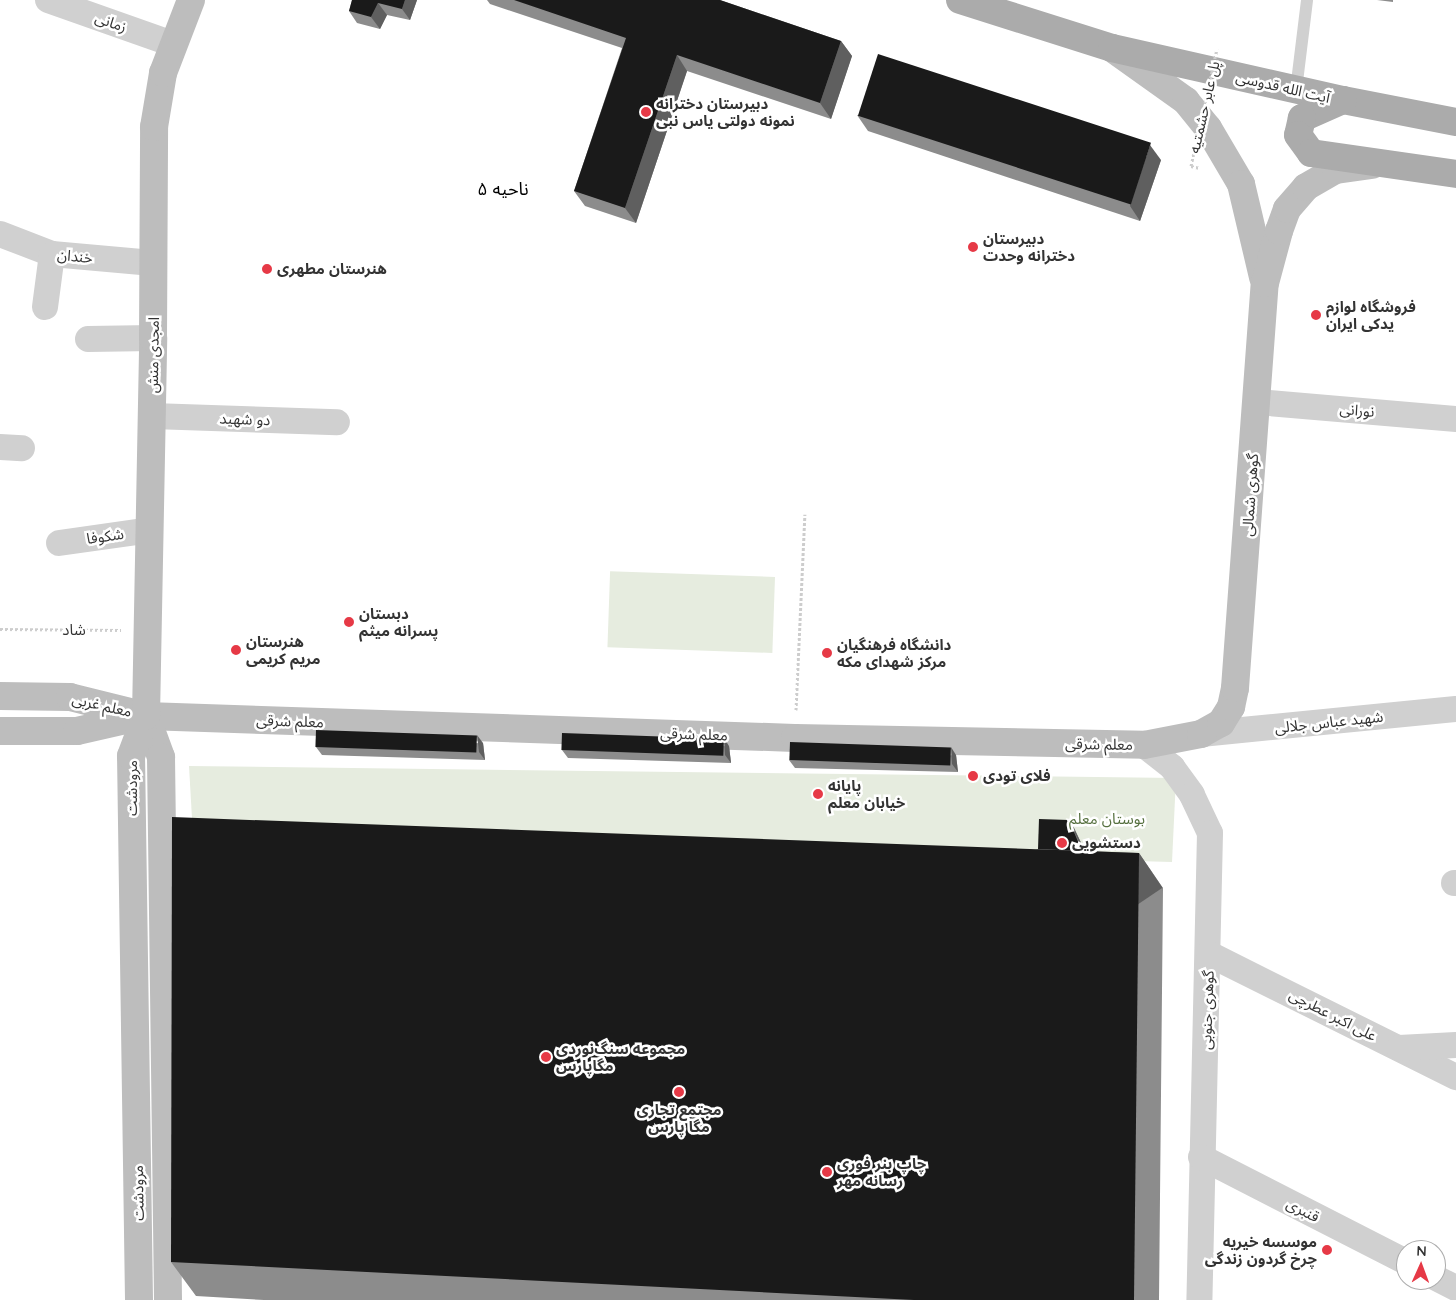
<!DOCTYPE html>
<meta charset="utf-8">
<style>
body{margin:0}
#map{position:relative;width:1456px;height:1300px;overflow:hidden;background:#fff;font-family:Quicksand,"Noto Sans Arabic",sans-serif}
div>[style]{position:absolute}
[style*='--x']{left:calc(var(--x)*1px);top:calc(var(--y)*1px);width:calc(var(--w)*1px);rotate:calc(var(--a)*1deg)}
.green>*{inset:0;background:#e6ecdf;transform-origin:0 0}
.path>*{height:3px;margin-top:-1.5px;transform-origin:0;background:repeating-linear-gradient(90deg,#cdcdcd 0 2.5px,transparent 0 5px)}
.service>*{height:12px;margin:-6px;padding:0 6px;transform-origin:6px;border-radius:6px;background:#d0d0d0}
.minor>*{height:26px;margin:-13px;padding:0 13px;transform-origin:13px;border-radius:13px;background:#d0d0d0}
.secondary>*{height:28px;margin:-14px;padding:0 14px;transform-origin:14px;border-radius:14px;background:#bdbdbd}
.primary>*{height:28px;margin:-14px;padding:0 14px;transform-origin:14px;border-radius:14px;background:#ababab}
.path-bridge>*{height:3px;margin-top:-1.5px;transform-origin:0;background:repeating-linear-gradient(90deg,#cdcdcd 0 2.5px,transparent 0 5px)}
.wall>*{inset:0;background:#8c8c8c}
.shaded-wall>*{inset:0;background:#5f5f5f;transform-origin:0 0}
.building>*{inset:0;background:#1a1a1a;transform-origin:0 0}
.dots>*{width:14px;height:14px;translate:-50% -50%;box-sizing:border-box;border:2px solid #fff;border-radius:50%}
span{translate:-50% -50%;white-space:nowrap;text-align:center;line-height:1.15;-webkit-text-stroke:5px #fff;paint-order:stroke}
.street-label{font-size:15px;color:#333}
.poi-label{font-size:15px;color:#333;font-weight:700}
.left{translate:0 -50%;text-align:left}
.right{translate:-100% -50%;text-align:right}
.park-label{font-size:15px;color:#56703f}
.quarter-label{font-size:18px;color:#000}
.north{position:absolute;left:1396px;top:1240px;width:50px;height:50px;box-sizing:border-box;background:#fff;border:1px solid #adadad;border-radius:50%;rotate:2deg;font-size:14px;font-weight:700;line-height:20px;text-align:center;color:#333}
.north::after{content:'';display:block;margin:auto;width:18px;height:22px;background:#e63946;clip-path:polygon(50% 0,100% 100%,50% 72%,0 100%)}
</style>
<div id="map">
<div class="green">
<i style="left:775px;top:577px;width:76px;height:165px;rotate:92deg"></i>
<i style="clip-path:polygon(189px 766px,1176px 778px,1172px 862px,193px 836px)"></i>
</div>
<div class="path">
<i style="--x:1191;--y:166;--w:9;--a:13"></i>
<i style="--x:0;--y:629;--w:121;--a:0.5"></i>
<i style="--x:796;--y:710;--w:196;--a:-87.4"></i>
</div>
<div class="service">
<i style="--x:1296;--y:90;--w:91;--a:-83"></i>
</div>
<div class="minor">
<i style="--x:48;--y:0;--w:133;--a:19.4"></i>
<i style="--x:0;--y:234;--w:56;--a:21"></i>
<i style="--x:52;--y:254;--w:101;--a:5.1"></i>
<i style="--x:45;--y:307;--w:53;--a:-82.5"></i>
<i style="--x:88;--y:339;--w:65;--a:-0.9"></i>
<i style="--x:1257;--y:402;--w:200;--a:4.9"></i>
<i style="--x:152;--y:416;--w:185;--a:1.9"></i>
<i style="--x:0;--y:447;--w:22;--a:3"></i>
<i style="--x:59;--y:543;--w:92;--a:-8.1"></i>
<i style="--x:1201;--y:734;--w:256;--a:-5.6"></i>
<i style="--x:1144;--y:745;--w:36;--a:38"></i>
<i style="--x:1172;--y:767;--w:34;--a:54"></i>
<i style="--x:1192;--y:795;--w:42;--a:64.7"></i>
<i style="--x:1210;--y:833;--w:467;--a:91.3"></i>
<i style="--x:1454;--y:883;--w:2;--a:0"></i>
<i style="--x:1209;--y:954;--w:276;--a:26.5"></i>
<i style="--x:1399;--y:1048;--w:57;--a:-3"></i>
<i style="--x:1201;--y:1157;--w:230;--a:27.1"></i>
<i style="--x:1436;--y:1278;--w:22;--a:27"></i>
</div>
<div class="secondary">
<i style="--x:1112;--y:48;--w:91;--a:35.6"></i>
<i style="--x:1186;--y:101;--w:35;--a:51"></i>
<i style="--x:1208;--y:128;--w:65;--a:59.5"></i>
<i style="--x:1241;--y:184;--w:96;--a:76.7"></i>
<i style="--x:0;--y:696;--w:70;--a:0.8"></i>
<i style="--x:70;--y:697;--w:78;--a:14"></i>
<i style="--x:146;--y:716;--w:649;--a:1.94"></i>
<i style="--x:795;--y:738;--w:349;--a:1.1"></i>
<i style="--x:1144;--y:745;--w:58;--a:-10.9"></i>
<i style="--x:1201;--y:734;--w:23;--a:-29"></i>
<i style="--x:1221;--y:723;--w:19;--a:-58"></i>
<i style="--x:1231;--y:707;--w:19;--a:-78"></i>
<i style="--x:1235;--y:688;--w:406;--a:-85.8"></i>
<i style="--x:1265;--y:283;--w:54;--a:-74.9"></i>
<i style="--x:1279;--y:231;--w:23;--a:-70"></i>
<i style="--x:1287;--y:209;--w:29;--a:-49"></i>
<i style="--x:1306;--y:187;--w:34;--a:-30"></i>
<i style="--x:1336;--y:170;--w:36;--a:-8"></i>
<i style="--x:146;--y:716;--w:44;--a:69.9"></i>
<i style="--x:161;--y:757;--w:543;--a:89.26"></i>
<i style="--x:0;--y:731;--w:77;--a:0"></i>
<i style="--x:77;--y:731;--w:64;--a:-12.7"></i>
<i style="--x:139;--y:1300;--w:544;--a:-90.84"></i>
<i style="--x:131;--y:756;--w:43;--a:-69.4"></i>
<i style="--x:146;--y:716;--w:378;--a:-88.9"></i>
<i style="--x:153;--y:338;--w:211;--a:-89.7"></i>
<i style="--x:154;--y:127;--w:55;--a:-80.5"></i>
<i style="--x:163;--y:73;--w:78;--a:-69"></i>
</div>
<div class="primary">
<i style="--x:960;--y:0;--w:159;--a:17.5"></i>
<i style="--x:1112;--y:48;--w:237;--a:12.7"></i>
<i style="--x:1343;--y:100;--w:115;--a:11"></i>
<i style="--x:1343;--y:100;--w:45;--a:156.3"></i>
<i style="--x:1302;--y:118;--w:17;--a:103"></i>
<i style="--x:1298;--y:135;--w:22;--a:54"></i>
<i style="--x:1311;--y:153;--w:147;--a:8.2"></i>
</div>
<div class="path-bridge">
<i style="--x:1191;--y:166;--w:120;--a:-77.5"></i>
</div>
<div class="wall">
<i style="clip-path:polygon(352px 0,417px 0,410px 20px,387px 15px,380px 29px,357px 23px,349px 11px)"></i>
<i style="clip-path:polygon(487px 0,720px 0,841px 41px,852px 56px,831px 119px,687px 71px,636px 223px,585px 206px,574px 191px,622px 48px,490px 4px)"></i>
<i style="clip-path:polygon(1377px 0,1393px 0,1393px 2px)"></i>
<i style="clip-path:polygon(857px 115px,1161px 160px,1140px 221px,868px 131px)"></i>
<i style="clip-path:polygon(483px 743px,485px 760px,322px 755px,316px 747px)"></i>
<i style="clip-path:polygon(729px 746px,731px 763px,568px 758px,562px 750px)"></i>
<i style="clip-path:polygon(956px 755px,958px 772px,795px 768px,789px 760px)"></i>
<i style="clip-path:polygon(1069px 820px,1074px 828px,1085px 851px,1139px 853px,1163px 888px,1159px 1300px,264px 1300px,196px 1296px,171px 1262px,1038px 849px)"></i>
</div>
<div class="shaded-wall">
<i style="clip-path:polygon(405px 0,417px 0,410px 20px,402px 9px)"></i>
<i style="clip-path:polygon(378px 3px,387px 15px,380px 29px,371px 17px)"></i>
<i style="clip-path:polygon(841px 41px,852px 56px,831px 119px,820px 103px)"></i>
<i style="clip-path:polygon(677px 55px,687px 71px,636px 223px,625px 208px)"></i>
<i style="clip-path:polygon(1150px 145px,1161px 160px,1140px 221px,1130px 206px)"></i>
<i style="clip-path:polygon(477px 735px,483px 743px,485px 760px,479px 752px)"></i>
<i style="clip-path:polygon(724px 738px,729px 746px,731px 763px,725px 755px)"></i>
<i style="clip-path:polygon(951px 747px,956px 755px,958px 772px,952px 764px)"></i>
<i style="clip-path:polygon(1069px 820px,1074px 828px,1089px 860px,1083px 851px)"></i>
<i style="left:1139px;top:853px;width:42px;height:447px;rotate:56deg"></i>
</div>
<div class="building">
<i style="clip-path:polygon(352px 0,405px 0,402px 9px,378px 3px,371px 17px,349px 11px)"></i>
<i style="clip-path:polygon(514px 0,720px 0,841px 41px,820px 103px,677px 55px,625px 208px,574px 191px,626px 38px)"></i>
<i style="left:878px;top:54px;width:287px;height:65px;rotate:18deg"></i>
<i style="left:316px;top:730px;width:161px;height:17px;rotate:2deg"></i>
<i style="left:562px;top:733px;width:162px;height:17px;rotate:2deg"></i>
<i style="left:790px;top:742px;width:161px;height:18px;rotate:2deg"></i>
<i style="clip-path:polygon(172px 817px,1139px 853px,1134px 1300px,914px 1300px,171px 1262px)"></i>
<i style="clip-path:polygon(1039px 819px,1069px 820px,1082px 851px,1038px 849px)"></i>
</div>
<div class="dots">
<i style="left:646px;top:112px;background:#e63946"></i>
<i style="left:973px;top:247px;background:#e63946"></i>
<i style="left:267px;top:269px;background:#e63946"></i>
<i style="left:1316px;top:315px;background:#e63946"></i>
<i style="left:349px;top:622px;background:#e63946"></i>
<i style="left:236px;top:650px;background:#e63946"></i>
<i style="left:827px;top:653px;background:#e63946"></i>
<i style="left:973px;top:776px;background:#e63946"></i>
<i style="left:818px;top:794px;background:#e63946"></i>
<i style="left:1062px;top:843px;background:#e63946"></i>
<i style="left:546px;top:1057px;background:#e63946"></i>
<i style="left:679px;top:1092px;background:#e63946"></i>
<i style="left:827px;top:1172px;background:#e63946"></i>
<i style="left:1327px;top:1250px;background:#e63946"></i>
</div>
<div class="street-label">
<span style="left:111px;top:22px;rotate:19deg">زمانی</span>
<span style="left:1283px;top:87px;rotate:13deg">آیت الله قدوسی</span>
<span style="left:1204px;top:107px;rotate:-77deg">پل عابر حشمتیه</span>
<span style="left:75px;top:256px;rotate:6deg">خندان</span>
<span style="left:153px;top:355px;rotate:-89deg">امجدی منش</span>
<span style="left:1357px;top:410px;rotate:5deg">نورانی</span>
<span style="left:245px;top:419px;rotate:2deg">دو شهید</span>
<span style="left:1250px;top:495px;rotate:-86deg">گوهری شمالی</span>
<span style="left:105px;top:536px;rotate:-8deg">شکوفا</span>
<span style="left:74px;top:630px">شاد</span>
<span style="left:102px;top:705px;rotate:13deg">معلم غربی</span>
<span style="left:290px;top:721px;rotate:2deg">معلم شرقی</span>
<span style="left:1329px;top:722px;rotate:-6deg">شهید عباس جلالی</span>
<span style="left:694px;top:734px;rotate:2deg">معلم شرقی</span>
<span style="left:1099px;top:744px;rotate:1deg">معلم شرقی</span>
<span style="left:132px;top:788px;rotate:-90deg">مرودشت</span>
<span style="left:1207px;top:1010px;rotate:-88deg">گوهری جنوبی</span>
<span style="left:1333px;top:1015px;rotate:27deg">علی اکبر عطرچی</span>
<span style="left:138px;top:1193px;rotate:-91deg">مرودشت</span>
<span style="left:1303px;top:1210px;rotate:27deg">قنبری</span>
</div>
<div class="poi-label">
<span class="left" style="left:656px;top:112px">دبیرستان دخترانه<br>نمونه دولتی یاس نبی</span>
<span class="left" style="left:983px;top:247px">دبیرستان<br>دخترانه وحدت</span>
<span class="left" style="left:277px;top:269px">هنرستان مطهری</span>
<span class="left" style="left:1326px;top:315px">فروشگاه لوازم<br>یدکی ایران</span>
<span class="left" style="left:359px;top:622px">دبستان<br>پسرانه میثم</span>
<span class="left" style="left:246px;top:650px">هنرستان<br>مریم کریمی</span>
<span class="left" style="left:837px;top:653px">دانشگاه فرهنگیان<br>مرکز شهدای مکه</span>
<span class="left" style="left:983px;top:776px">فلای تودی</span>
<span class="left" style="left:828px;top:794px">پایانه<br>خیابان معلم</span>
<span class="left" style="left:1072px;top:843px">دستشویی</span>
<span class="left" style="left:556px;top:1057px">مجموعه سنگ‌نوردی<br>مگاپارس</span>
<span style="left:679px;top:1118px">مجتمع تجاری<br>مگا پارس</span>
<span class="left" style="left:837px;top:1172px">چاپ بنر فوری<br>رسانه مهر</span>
<span class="right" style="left:1317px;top:1250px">موسسه خیریه<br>چرخ گردون زندگی</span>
</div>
<div class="park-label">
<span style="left:1107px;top:819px">بوستان معلم</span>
</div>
<div class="quarter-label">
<span style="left:503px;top:189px">ناحیه ۵</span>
</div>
<div class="north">N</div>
</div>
